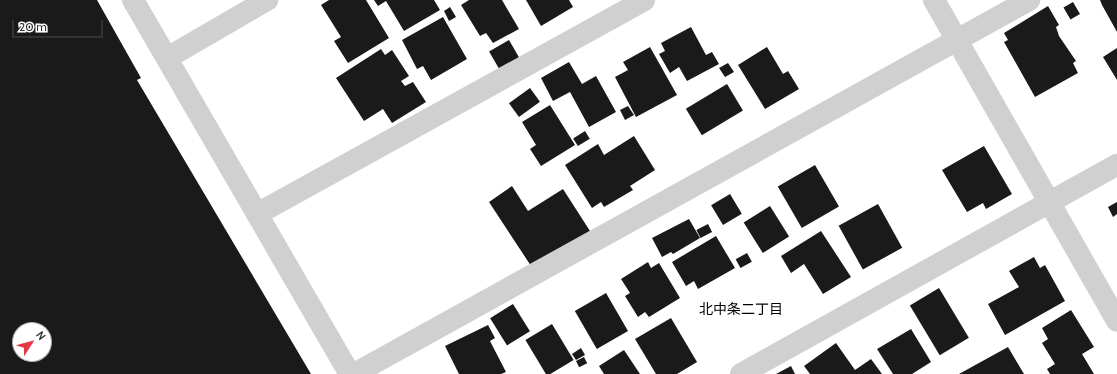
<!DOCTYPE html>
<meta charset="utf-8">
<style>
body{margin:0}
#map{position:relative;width:1117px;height:374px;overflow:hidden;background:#fff;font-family:Cabin,"Noto Sans JP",sans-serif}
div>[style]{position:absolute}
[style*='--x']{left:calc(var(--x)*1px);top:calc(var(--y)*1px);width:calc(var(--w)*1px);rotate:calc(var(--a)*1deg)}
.building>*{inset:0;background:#1a1a1a;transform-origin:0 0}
.minor>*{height:22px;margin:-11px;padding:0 11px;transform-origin:11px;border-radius:11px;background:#d0d0d0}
span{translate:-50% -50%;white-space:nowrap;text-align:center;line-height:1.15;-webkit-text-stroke:4px #fff;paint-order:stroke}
.neighbourhood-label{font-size:14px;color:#000}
.north{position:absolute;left:12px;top:322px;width:40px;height:40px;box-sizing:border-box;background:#fff;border:1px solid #adadad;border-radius:50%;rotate:54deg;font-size:11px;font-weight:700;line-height:16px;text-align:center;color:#333}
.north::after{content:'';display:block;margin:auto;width:14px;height:18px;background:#e63946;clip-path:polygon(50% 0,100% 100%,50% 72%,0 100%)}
.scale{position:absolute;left:12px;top:20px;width:91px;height:18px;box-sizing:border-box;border:2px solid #333;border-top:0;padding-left:5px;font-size:12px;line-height:14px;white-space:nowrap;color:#333;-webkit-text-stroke:3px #fff;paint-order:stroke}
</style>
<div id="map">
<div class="building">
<i style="clip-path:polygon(evenodd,0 0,97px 0,141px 78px,137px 80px,311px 374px,0 374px,0 0,20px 330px,44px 330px,44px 354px,20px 354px,20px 330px)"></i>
<i style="clip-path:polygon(329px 0,366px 0,389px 38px,348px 63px,334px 41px,341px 37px,321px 5px)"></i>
<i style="clip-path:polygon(374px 0,434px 0,440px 10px,404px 31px,386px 1px,378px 6px)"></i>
<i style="clip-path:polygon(469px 0,502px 0,519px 29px,493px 43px,486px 33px,480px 36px,461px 5px)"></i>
<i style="clip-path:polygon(526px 0,569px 0,573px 7px,541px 26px)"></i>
<i style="clip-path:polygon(1100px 0,1117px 0,1117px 32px,1102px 5px)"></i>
<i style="left:1073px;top:2px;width:14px;height:11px;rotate:60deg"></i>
<i style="clip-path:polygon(1048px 6px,1059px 25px,1056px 27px,1059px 36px,1076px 61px,1073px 63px,1078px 73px,1035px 97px,1004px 42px,1008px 40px,1004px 33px)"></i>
<i style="clip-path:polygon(450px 7px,456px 17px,449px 21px,444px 11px)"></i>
<i style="clip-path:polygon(443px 17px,467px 59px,431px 80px,423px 66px,417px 69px,402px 40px)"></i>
<i style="clip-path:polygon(691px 27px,706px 55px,712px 52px,719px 64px,687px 81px,679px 67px,670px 73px,659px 54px,665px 51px,661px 43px)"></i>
<i style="left:509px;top:40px;width:24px;height:23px;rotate:60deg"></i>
<i style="clip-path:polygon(650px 47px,677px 95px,636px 117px,615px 77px,628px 70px,623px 62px)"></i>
<i style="clip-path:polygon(767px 47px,783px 74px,788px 71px,799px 89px,765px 109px,738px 65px)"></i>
<i style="clip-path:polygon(1117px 48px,1117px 80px,1103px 57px)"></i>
<i style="clip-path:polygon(381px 49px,385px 55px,392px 50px,409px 76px,401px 81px,405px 86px,413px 82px,426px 102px,392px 123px,383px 109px,364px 121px,336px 78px)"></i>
<i style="clip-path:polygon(569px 62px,582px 84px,596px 76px,616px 112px,589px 127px,570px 92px,553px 101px,541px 78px)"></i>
<i style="clip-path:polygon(728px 63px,734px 72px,725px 77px,719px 68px)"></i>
<i style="left:727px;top:84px;width:31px;height:48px;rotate:59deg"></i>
<i style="left:530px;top:88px;width:17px;height:26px;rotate:54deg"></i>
<i style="clip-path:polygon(550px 105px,575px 145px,541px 166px,530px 149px,536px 145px,522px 122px)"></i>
<i style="clip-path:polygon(628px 106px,634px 115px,625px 120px,620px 110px)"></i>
<i style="left:585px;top:131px;width:9px;height:14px;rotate:58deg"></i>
<i style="clip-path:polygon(634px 136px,655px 170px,630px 186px,633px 190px,604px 207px,601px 202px,592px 208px,565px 165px,598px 144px,604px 155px)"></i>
<i style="clip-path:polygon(984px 146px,1012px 194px,986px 209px,983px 203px,967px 212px,942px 170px)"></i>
<i style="left:815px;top:165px;width:48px;height:43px;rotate:60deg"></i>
<i style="clip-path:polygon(512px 186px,528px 211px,563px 189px,590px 231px,533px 269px,489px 202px)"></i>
<i style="left:730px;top:194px;width:23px;height:22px;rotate:59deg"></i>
<i style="clip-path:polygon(1117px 202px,1117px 214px,1113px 217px,1108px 207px)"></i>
<i style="left:878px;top:204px;width:50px;height:45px;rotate:61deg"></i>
<i style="left:770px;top:206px;width:36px;height:31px;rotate:58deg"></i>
<i style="clip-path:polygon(689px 219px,700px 238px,673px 254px,671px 252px,662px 257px,652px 238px)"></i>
<i style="left:708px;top:224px;width:9px;height:13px;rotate:63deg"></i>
<i style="clip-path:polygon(821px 231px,851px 277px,823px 294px,804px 264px,791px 273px,781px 256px)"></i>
<i style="clip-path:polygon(716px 236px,735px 268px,698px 289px,694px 281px,686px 286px,672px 262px)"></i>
<i style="left:747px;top:253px;width:10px;height:13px;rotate:61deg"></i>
<i style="clip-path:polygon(1034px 257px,1040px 268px,1045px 265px,1065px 301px,1005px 335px,988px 304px,1019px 287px,1009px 271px)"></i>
<i style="clip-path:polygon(648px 262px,651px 268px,659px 263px,680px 298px,649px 317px,645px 312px,638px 317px,625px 296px,630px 293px,621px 279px)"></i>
<i style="left:939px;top:288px;width:58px;height:34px;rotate:59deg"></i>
<i style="left:606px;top:293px;width:44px;height:36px;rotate:60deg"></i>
<i style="left:513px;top:304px;width:32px;height:27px;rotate:58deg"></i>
<i style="clip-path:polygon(1071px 310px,1094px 347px,1082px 354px,1094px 374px,1050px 374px,1047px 369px,1055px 364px,1042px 343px,1048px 339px,1042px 328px)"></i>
<i style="clip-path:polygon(671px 318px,697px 362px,677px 374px,656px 374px,635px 339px)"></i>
<i style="left:552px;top:324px;width:42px;height:31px;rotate:59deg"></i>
<i style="clip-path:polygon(488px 325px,495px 338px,490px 341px,506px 372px,501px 374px,459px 374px,445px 346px)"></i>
<i style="clip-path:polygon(911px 329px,931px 362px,912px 374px,893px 374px,877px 349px)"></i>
<i style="clip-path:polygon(836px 343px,855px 370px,871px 359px,882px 374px,810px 374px,804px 366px)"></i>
<i style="clip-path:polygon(1008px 347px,1024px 374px,959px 374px)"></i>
<i style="clip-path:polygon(581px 348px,585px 355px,576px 360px,572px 354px)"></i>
<i style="clip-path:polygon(624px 350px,640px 374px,604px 374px,599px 366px)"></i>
<i style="left:584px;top:357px;width:7px;height:9px;rotate:63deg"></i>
<i style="clip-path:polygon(791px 366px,795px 374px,776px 374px)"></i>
</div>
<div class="minor">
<i style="--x:133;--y:0;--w:432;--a:59.9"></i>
<i style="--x:934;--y:0;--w:369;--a:60.3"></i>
<i style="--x:167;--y:58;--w:116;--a:-30.1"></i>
<i style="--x:257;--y:214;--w:442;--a:-28.9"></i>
<i style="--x:354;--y:374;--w:772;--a:-28.99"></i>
<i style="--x:741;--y:374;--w:430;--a:-29.1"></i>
</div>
<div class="neighbourhood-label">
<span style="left:741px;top:309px">北中条二丁目</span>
</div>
<div class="north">N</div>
<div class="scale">20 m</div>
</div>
